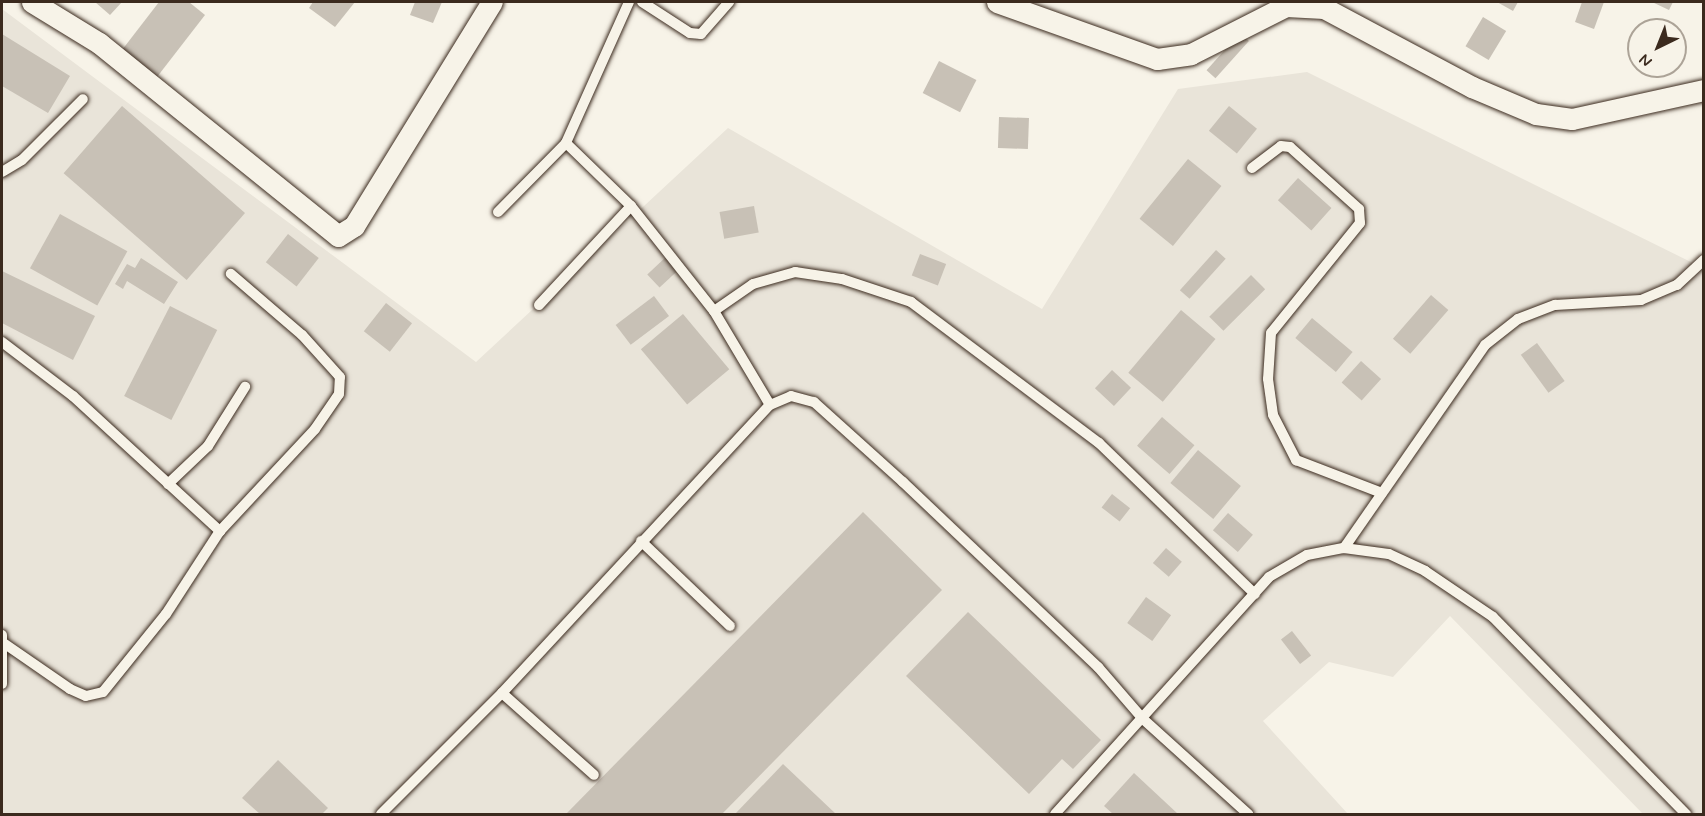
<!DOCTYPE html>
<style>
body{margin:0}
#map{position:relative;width:1705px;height:816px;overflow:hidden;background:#f7f3e8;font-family:Mynerve,sans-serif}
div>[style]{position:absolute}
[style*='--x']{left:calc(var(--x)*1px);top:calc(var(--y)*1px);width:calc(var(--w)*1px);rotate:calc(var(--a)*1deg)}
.built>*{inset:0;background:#e9e4d9}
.building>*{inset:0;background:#c8c1b6;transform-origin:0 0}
.roads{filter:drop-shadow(0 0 2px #3b2a1e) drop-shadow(0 0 2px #3b2a1e)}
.lane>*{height:10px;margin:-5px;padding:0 5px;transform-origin:5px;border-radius:5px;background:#f7f3e8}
.street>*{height:21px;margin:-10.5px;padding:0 10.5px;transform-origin:10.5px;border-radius:10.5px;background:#f7f3e8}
span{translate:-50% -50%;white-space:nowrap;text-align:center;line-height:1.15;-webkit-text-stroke:4.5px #f7f3e8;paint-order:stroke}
.frame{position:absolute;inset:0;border:3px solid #3b2a1e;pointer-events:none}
.north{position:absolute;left:1627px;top:18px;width:60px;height:60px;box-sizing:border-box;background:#f7f3e8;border:2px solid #aca397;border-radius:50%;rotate:223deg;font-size:16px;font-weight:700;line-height:24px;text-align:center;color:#3b2a1e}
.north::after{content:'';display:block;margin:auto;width:21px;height:27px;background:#3b2a1e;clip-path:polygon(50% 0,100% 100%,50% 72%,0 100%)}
</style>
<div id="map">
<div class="built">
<i style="clip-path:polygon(2px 9px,476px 362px,728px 128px,1042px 309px,1178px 89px,1307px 72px,1703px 268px,1703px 814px,1643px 814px,1450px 616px,1393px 677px,1329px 662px,1263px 721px,1348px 814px,2px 814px)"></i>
</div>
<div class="building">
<i style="clip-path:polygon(95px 2px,122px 2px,110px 15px)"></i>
<i style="clip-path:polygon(159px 2px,189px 2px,205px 15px,157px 77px,122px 50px)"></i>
<i style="clip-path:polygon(313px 2px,355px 2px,335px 27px,309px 8px)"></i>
<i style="clip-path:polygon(415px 2px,442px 2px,433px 23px,410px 15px)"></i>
<i style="clip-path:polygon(1497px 2px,1518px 2px,1513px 11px)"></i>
<i style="clip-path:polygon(1582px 2px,1604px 2px,1594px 29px,1575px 22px)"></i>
<i style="clip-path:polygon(1652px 2px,1673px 2px,1669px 10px)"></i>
<i style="left:1483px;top:17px;width:27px;height:34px;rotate:31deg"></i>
<i style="left:1240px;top:33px;width:12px;height:50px;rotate:42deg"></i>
<i style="clip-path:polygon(2px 34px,70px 76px,48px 113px,2px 86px)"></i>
<i style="clip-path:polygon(1675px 35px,1686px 42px,1675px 58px)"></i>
<i style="left:939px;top:61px;width:42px;height:36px;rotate:27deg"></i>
<i style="left:122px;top:106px;width:163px;height:89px;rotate:41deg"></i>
<i style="left:1229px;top:106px;width:36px;height:32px;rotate:39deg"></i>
<i style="left:999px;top:117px;width:30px;height:31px;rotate:2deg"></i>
<i style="left:1188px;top:159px;width:43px;height:77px;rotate:39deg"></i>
<i style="left:1298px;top:178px;width:45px;height:30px;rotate:42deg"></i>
<i style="left:754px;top:206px;width:27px;height:35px;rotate:80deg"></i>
<i style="left:60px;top:214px;width:77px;height:62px;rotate:29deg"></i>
<i style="left:288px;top:234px;width:39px;height:36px;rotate:38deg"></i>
<i style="left:1216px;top:250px;width:13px;height:54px;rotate:42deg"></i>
<i style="left:920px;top:254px;width:28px;height:23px;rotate:21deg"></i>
<i style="left:667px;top:256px;width:18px;height:27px;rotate:47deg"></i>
<i style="clip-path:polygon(141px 258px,178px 282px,164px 304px,127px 281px,123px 289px,115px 284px,127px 264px,135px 268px)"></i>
<i style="clip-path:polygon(2px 271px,95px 316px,73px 360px,2px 323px)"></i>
<i style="left:1251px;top:275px;width:20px;height:59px;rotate:45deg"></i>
<i style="left:1431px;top:295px;width:23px;height:58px;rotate:41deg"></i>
<i style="left:654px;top:296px;width:25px;height:48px;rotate:53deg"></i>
<i style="left:386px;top:303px;width:33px;height:36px;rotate:38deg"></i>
<i style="left:170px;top:306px;width:53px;height:101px;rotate:27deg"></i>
<i style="left:1181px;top:310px;width:45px;height:82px;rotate:40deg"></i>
<i style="left:683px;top:314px;width:72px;height:55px;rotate:50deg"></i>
<i style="left:1312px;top:318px;width:53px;height:26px;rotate:40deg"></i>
<i style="left:1537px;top:343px;width:47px;height:20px;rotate:54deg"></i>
<i style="left:1361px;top:361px;width:27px;height:29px;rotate:42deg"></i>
<i style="left:1112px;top:370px;width:26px;height:25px;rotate:43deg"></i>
<i style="left:1162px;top:417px;width:43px;height:38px;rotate:41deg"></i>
<i style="left:1198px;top:450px;width:56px;height:43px;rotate:40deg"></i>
<i style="left:1112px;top:494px;width:23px;height:17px;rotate:38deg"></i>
<i style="clip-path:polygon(863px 512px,942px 590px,722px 814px,566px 814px)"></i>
<i style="left:1228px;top:513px;width:33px;height:23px;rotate:41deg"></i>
<i style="left:1166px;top:548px;width:21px;height:20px;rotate:41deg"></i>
<i style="left:1146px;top:597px;width:31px;height:32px;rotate:36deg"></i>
<i style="clip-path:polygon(968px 612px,1101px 740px,1073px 769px,1062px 759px,1029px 794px,906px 676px)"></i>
<i style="left:1292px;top:631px;width:31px;height:14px;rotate:52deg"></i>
<i style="clip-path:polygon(278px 760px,328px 808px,322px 814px,260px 814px,242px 798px)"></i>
<i style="clip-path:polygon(783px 764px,836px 814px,735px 814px)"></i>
<i style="clip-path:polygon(1134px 773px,1178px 814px,1113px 814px,1104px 806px)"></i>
</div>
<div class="roads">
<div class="lane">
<i style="--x:629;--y:2;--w:154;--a:114.1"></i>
<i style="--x:566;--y:143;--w:91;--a:44.1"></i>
<i style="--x:631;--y:206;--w:134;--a:51.7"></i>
<i style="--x:714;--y:311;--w:109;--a:59.2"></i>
<i style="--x:642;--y:2;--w:57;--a:32.9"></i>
<i style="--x:690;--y:33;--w:11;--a:5"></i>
<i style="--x:701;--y:34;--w:43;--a:-48.8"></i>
<i style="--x:1252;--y:168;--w:36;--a:-37"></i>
<i style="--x:1281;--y:146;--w:9;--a:6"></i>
<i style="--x:1290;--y:147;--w:93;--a:41.9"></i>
<i style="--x:1359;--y:209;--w:14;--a:86"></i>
<i style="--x:1360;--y:223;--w:141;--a:129"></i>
<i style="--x:1271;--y:333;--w:46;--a:93.7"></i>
<i style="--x:1268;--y:379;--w:36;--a:82"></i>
<i style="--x:1273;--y:415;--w:51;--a:62.9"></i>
<i style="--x:1296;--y:460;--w:92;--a:21"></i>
<i style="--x:2;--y:172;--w:23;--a:-31"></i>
<i style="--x:22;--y:160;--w:86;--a:-45"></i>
<i style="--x:498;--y:212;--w:97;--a:-45.4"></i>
<i style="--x:539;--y:305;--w:135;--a:-47.1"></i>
<i style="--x:714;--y:311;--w:47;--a:-34.7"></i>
<i style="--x:753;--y:284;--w:44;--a:-15.9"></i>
<i style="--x:795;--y:272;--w:48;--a:8.5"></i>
<i style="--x:842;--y:279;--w:73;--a:18.4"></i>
<i style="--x:911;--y:302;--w:235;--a:36.9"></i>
<i style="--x:1099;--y:443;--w:217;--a:44.1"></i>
<i style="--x:2;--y:342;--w:89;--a:37.3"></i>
<i style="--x:73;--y:396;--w:200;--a:42.6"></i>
<i style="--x:168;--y:484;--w:55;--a:-43.5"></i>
<i style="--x:208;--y:446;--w:70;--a:-57.9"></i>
<i style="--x:641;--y:541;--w:123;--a:43.7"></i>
<i style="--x:1344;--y:548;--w:247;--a:-55.2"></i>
<i style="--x:1485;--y:345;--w:42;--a:-38.2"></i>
<i style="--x:1518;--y:319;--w:40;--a:-21"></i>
<i style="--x:1555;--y:305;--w:86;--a:-3.3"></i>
<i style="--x:1641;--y:300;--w:39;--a:-23"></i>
<i style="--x:1677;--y:285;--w:37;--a:-43"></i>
<i style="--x:2;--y:635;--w:49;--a:90"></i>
<i style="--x:5;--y:644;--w:79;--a:34.7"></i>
<i style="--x:70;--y:689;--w:17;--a:24"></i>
<i style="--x:86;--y:696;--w:17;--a:-13"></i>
<i style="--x:103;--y:692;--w:100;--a:-51.1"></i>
<i style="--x:166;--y:614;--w:99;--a:-57"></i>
<i style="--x:220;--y:531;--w:139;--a:-47"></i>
<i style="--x:315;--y:429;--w:42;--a:-55.6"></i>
<i style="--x:339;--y:394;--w:17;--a:-87"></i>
<i style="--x:340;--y:377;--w:57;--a:-132.1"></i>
<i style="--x:302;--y:335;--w:94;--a:-139.3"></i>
<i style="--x:502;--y:693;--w:123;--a:41.7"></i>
<i style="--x:381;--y:814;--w:171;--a:-45"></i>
<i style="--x:502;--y:693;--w:393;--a:-47.1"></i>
<i style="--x:770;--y:405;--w:23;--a:-23"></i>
<i style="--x:791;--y:396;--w:24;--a:15"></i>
<i style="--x:814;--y:402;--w:120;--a:42"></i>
<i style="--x:903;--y:482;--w:269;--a:43.5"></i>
<i style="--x:1098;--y:667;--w:69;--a:49.1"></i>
<i style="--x:1143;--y:719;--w:142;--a:42.1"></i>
<i style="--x:1055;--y:814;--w:319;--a:-47.9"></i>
<i style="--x:1269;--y:577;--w:44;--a:-30.1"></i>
<i style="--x:1307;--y:555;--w:38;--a:-11"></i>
<i style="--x:1344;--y:548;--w:45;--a:7.6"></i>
<i style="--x:1389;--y:554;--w:40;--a:25"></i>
<i style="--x:1425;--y:571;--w:82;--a:34.1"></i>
<i style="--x:1493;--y:617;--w:276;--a:45.6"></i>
</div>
<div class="street">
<i style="--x:32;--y:2;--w:79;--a:31.5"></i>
<i style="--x:99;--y:43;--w:307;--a:38.9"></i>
<i style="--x:338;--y:236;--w:19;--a:-32"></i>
<i style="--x:354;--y:226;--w:263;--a:-58.4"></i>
<i style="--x:997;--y:2;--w:170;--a:19.6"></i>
<i style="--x:1157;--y:59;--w:34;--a:-8"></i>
<i style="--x:1191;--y:54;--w:106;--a:-26.8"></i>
<i style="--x:1286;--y:6;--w:38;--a:3"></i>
<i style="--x:1324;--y:8;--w:168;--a:28.1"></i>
<i style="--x:1472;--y:87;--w:69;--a:22.9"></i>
<i style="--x:1536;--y:114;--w:36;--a:8"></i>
<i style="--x:1572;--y:119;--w:135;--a:-12.4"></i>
</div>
</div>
<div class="frame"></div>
<div class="north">N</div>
</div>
